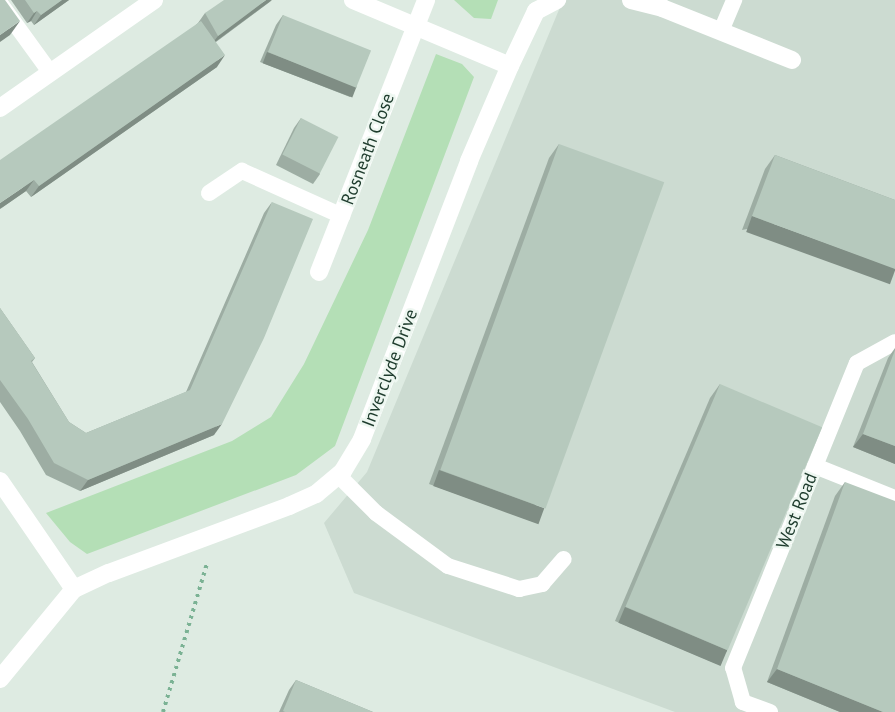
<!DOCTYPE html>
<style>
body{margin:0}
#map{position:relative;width:895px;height:712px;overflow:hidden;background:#deebe2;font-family:"PT Sans",sans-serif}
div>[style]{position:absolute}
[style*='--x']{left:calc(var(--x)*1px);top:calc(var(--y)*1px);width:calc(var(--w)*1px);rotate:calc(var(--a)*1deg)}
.built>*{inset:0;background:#ccdbd1}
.green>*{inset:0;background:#b4dfb6}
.path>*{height:4px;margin-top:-2px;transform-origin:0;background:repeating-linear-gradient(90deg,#7bb294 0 3px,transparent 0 7.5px)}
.lane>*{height:16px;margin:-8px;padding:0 8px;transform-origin:8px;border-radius:8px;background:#fff}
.street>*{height:18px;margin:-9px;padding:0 9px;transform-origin:9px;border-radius:9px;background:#fff}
.wall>*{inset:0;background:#9dada3}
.shaded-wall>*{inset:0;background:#7f8d84;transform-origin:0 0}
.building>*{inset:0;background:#b6c9bd;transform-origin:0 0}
span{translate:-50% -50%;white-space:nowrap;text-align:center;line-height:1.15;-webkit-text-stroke:5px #eef7f1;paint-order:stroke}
.street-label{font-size:18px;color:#1e3c2d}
</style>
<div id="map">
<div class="built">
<i style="clip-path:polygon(563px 0,895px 0,895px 712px,675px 712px,354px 593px,324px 523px,367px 472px)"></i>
</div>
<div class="green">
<i style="clip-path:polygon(454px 0,498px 0,491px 19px,474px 18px)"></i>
<i style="clip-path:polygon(436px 54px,462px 64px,474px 77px,335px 446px,296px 475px,87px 554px,70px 542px,46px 513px,232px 441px,271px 417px,304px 364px,368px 230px)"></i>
</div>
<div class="path">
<i style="--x:163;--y:712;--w:155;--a:-73.5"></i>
</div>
<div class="lane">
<i style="--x:0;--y:3;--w:85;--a:54.1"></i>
<i style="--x:721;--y:31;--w:34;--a:-67"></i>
<i style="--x:209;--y:193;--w:40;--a:-34"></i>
<i style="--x:242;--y:171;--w:110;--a:24.2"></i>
<i style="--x:815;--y:466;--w:86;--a:21.8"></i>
<i style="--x:338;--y:475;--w:54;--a:45"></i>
<i style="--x:376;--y:513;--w:89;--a:36.4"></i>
<i style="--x:448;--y:566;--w:75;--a:17.9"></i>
<i style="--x:519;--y:589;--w:24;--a:-12"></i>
<i style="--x:542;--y:584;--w:33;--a:-49"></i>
<i style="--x:770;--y:712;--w:29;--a:-160"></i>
<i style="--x:743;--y:702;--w:35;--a:-106"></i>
<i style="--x:733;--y:668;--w:329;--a:-67.9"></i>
<i style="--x:857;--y:363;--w:43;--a:-28.9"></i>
</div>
<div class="street">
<i style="--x:353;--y:0;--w:170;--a:22.8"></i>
<i style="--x:631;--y:0;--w:32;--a:14"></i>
<i style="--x:662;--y:8;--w:140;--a:21.8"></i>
<i style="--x:0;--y:108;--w:188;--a:-35"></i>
<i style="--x:319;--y:272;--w:292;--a:-68.5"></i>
<i style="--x:0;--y:481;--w:131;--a:55.6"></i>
<i style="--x:0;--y:679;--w:117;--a:-50.6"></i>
<i style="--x:74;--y:589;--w:38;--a:-25"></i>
<i style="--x:109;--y:573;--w:192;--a:-20.4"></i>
<i style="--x:289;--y:506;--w:30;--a:-24"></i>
<i style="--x:316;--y:494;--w:35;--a:-40"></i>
<i style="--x:343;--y:471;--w:37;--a:-59"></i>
<i style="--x:362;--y:439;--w:298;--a:-68.9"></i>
<i style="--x:469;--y:161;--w:103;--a:-66.7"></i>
<i style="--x:510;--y:66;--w:61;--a:-64.7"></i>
<i style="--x:536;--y:11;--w:24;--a:-28"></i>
</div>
<div class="wall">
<i style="clip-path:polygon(11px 0,69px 0,34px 25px,31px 21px,27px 23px)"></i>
<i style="clip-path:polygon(271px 1px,216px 42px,217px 67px,31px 197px,26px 191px,0 209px,198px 23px,205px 13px)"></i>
<i style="clip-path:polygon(283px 15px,356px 87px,350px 97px,260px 62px,276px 25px)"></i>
<i style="clip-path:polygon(301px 118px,320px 174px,313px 184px,276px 165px,294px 128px)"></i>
<i style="clip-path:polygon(559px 144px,534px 522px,429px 484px,549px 158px)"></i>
<i style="clip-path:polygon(775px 155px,895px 200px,742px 230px,765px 169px)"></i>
<i style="clip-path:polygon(272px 202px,214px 435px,80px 491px,46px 475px,20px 431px,0 402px,0 308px,35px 358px,32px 362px,69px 422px,86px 433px,186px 392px,264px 213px)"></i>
<i style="clip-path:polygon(895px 348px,895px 464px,853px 447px,888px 358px)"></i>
<i style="clip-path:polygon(720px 384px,727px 651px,717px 664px,615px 621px,710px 398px)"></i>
<i style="clip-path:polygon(845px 482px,895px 712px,840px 712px,767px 682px,835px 496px)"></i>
<i style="clip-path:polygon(296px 680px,373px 712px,279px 712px,289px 690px)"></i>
</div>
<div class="shaded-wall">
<i style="clip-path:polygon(62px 0,69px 0,34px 25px,41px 15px)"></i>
<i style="clip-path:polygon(266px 0,272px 0,211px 45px,218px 36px)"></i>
<i style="clip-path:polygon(37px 11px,31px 21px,27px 23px,34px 13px)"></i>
<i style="clip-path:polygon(20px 21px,10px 35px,0 42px,0 35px)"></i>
<i style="left:267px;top:52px;width:96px;height:12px;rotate:21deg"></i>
<i style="clip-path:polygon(225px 55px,217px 67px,31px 197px,39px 186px)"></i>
<i style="clip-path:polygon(34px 180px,26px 191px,0 209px,0 203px)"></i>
<i style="left:752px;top:216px;width:153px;height:17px;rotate:20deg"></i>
<i style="clip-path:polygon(222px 424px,214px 435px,80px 491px,88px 480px)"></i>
<i style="clip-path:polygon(863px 434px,895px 446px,895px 464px,853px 447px)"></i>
<i style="left:439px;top:470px;width:112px;height:17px;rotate:20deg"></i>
<i style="left:625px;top:607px;width:111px;height:17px;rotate:23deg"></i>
<i style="clip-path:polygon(777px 669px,883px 712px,840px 712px,767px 682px)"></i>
</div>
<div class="building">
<i style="clip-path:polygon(0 0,5px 0,20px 21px,0 35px)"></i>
<i style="clip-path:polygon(25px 0,62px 0,41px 15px,37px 11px,34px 13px)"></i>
<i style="clip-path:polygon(224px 0,266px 0,218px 36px,205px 13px)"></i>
<i style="left:283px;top:15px;width:95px;height:40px;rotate:22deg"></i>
<i style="clip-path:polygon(201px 21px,225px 55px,39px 186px,34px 180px,0 203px,0 160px)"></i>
<i style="left:301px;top:118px;width:42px;height:41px;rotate:27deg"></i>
<i style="left:559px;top:144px;width:112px;height:347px;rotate:20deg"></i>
<i style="clip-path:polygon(775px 155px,895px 200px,895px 269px,752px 216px)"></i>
<i style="clip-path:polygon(272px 202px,313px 219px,264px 338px,222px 424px,88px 480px,54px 463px,28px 419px,0 380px,0 308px,35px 358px,31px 361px,69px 422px,86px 433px,190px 390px)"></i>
<i style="clip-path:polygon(895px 350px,895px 446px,863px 434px)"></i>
<i style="left:720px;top:384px;width:111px;height:242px;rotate:23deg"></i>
<i style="clip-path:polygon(845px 482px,895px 501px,895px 712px,883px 712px,777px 669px)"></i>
<i style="clip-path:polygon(296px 680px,373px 712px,285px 712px,283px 711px)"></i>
</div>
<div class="street-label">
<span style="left:368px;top:149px;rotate:-69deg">Rosneath Close</span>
<span style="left:390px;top:368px;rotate:-69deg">Inverclyde Drive</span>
<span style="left:797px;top:511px;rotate:-68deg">West Road</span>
</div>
</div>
